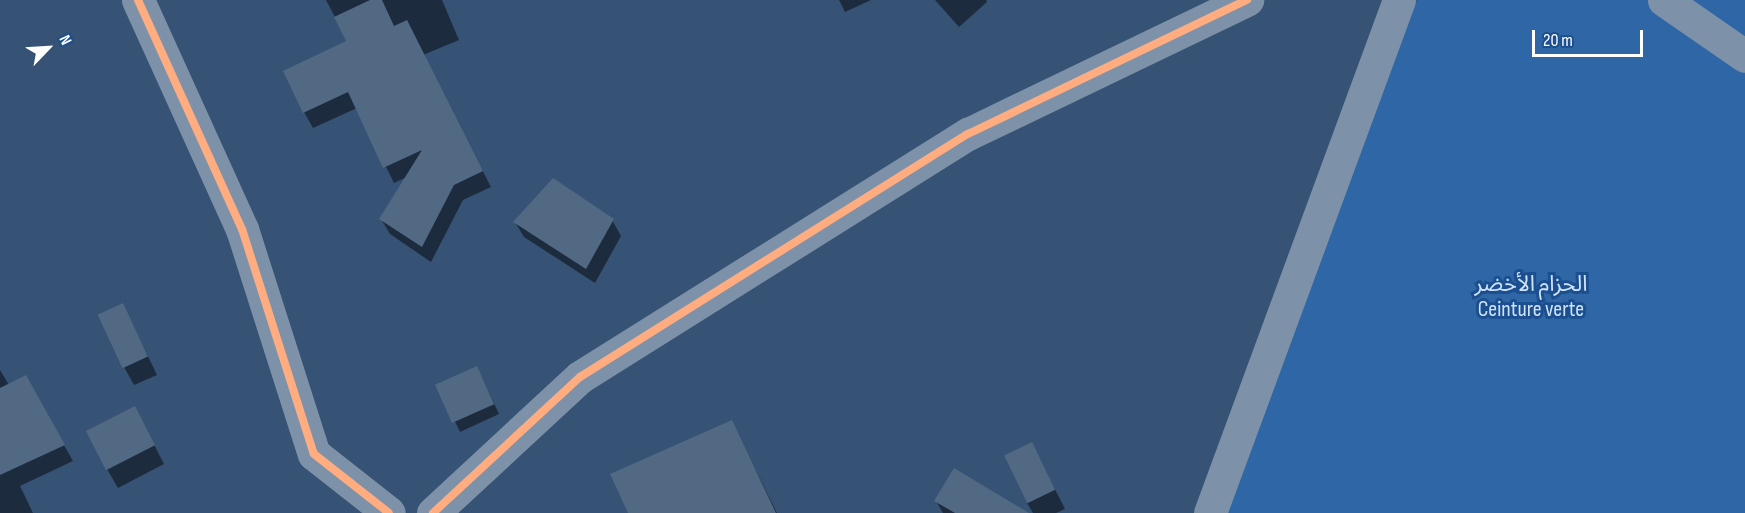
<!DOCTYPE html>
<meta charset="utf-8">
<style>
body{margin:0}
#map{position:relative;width:1745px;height:513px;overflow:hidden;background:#365274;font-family:"Sofia Sans Condensed","Noto Sans Arabic",sans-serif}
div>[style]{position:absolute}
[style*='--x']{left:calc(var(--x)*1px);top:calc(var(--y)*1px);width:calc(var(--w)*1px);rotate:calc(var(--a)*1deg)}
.green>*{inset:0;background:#2f66a5}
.shadow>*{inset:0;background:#0007}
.building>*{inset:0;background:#526984;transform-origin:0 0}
.minor>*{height:33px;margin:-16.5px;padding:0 16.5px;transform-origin:16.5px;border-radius:16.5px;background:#7d92a8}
.cycleway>*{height:8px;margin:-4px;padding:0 4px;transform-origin:4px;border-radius:4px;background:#ffac80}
span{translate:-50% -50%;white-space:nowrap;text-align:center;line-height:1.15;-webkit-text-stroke:6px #1b4f8f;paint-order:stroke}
.park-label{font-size:22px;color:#cfe3fa}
.north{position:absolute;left:18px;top:18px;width:60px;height:60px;-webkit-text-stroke:4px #1b4f8f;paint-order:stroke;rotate:65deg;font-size:16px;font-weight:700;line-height:24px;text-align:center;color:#fff}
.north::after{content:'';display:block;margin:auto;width:21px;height:27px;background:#fff;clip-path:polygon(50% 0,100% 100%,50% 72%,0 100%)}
.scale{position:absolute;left:1532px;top:30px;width:111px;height:27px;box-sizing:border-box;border:3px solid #fff;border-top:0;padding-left:8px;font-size:18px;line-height:21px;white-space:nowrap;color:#fff;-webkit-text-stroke:4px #1b4f8f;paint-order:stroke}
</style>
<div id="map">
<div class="green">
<i style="clip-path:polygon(1417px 0,1745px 0,1745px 513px,1215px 513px)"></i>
</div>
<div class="shadow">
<i style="clip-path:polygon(326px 0,442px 0,459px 40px,423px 55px,491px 187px,463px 200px,431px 262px,390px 234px,381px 219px,407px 177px,394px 183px,357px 108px,313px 128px,304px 112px,348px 42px)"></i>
<i style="clip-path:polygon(839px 0,871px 0,845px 12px)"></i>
<i style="clip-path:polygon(935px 0,986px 0,987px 2px,959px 27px)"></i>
<i style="clip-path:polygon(612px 220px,621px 236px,595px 283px,524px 237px,515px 222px)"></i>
<i style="clip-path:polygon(123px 305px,157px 375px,134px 385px,124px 367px)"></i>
<i style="clip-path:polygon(0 370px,9px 385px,25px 377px,73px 461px,20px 486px,33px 513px,0 513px)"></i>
<i style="clip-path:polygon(482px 378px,499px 414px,460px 432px,438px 386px)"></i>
<i style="clip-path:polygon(732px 422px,777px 513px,630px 513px)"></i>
<i style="clip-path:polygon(145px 427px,164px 464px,118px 488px,107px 469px)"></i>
<i style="clip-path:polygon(1032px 444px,1065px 509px,1056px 513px,1033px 513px,1027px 503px)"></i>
<i style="clip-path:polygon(936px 501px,1018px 513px,943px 513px)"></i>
</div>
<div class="building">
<i style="clip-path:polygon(370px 0,382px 0,394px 26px,407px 20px,483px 171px,454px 185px,422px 247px,379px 219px,422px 150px,383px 168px,348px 92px,303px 113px,283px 71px,346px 41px,334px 17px)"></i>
<i style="clip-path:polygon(553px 178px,614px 219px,586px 269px,513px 222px)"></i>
<i style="left:123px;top:303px;width:59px;height:28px;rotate:65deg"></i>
<i style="left:477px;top:366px;width:42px;height:46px;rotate:66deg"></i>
<i style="clip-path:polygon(26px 375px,65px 445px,0 475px,0 388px)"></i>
<i style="left:135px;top:406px;width:44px;height:55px;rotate:63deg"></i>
<i style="clip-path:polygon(732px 420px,776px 513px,628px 513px,610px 474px)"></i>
<i style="left:1032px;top:442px;width:53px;height:31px;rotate:64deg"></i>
<i style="clip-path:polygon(954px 468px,1029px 513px,955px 513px,934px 501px)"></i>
</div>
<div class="minor">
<i style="--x:138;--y:0;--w:252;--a:65.6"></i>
<i style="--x:242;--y:229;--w:236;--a:72.3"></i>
<i style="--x:314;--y:454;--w:95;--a:38.2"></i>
<i style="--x:1664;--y:0;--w:98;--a:34.7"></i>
<i style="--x:433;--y:513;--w:200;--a:-42.8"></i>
<i style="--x:580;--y:377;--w:458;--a:-32.1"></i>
<i style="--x:968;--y:134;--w:310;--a:-25.7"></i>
<i style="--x:1210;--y:513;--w:547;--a:-69.78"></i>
</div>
<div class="cycleway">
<i style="--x:138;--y:0;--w:252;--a:65.6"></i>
<i style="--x:242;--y:229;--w:236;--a:72.3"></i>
<i style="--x:314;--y:454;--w:95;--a:38.2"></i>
<i style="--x:433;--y:513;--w:200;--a:-42.8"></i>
<i style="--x:580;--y:377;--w:458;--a:-32.1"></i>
<i style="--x:968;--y:134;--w:310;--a:-25.7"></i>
</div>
<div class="park-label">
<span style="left:1531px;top:297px">الحزام الأخضر<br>Ceinture verte</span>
</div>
<div class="north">N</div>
<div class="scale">20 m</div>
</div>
